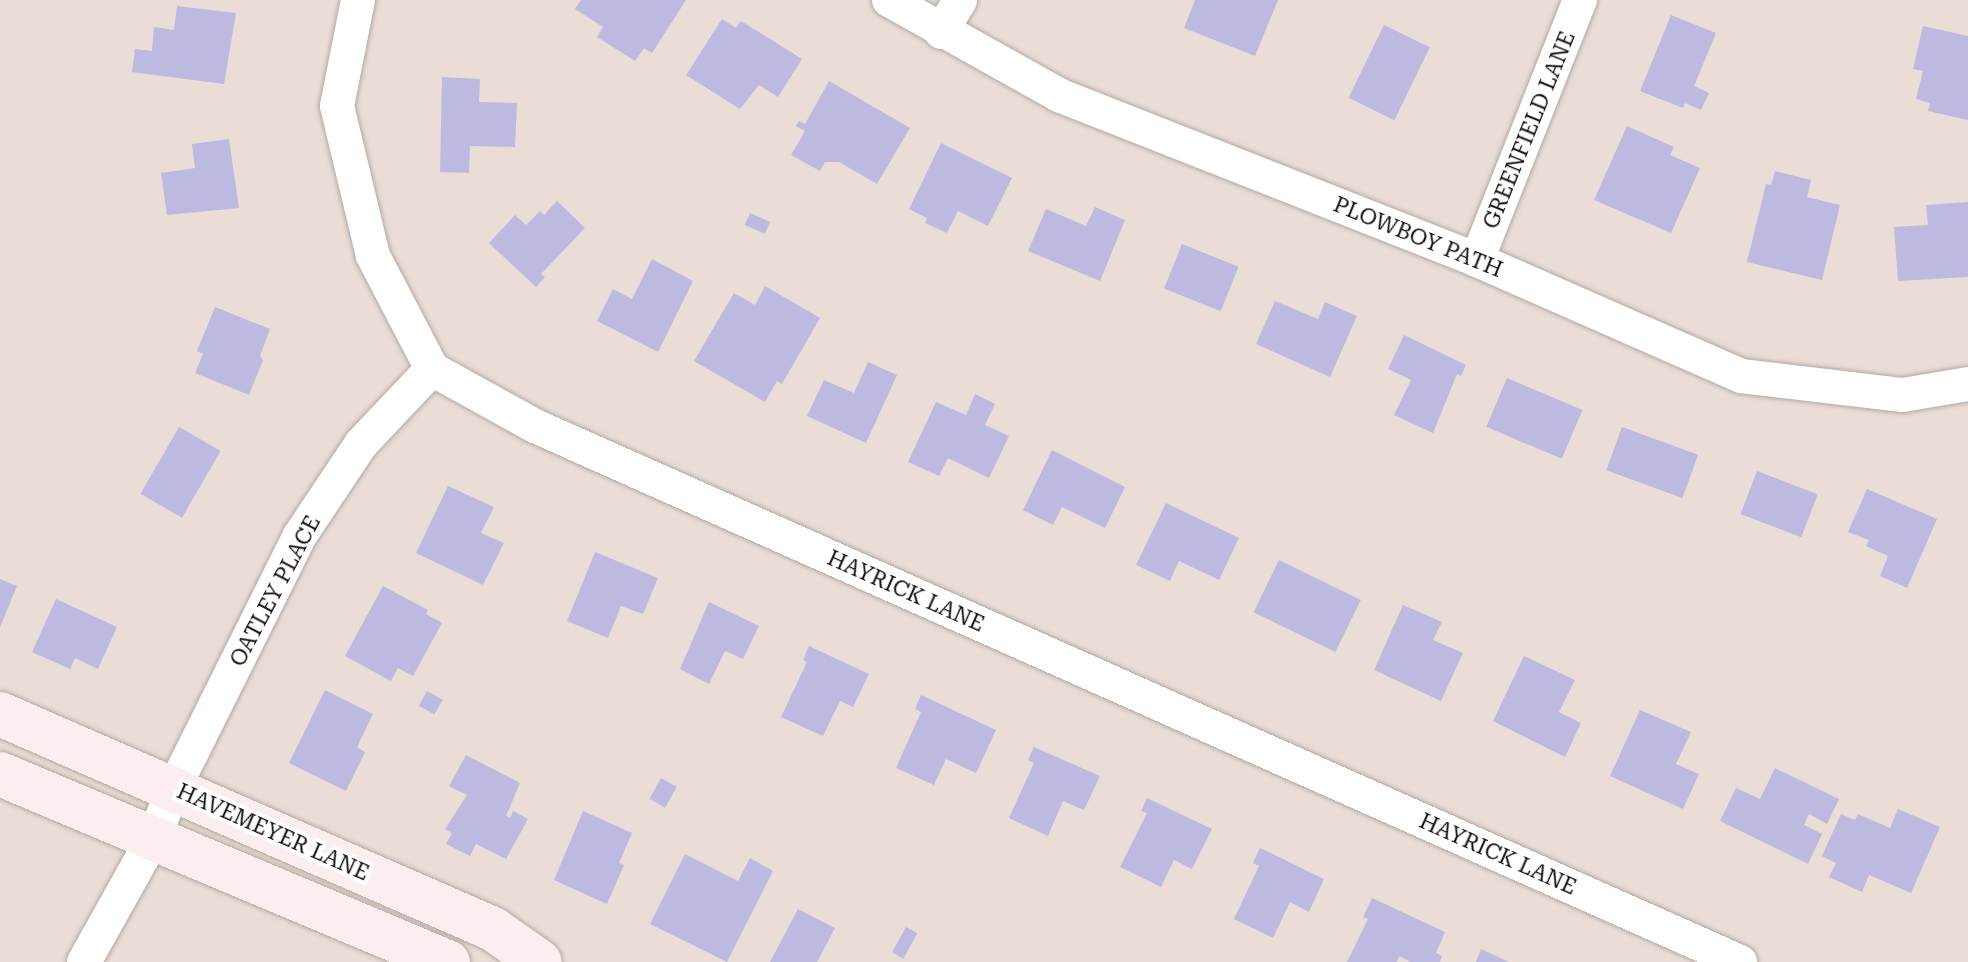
<!DOCTYPE html>
<style>
body{margin:0}
#map{position:relative;width:1968px;height:962px;overflow:hidden;background:#e9ddd6;font-family:"Roboto Serif",serif}
div>[style]{position:absolute}
[style*='--x']{left:calc(var(--x)*1px);top:calc(var(--y)*1px);width:calc(var(--w)*1px);rotate:calc(var(--a)*1deg)}
.building>*{inset:0;background:#bcbae0;transform-origin:0 0}
.roads{filter:drop-shadow(0 0 2px #b4a9a2) drop-shadow(0 0 2px #b4a9a2)}
.street>*{height:34px;margin:-17px;padding:0 17px;transform-origin:17px;border-radius:17px;background:#fff}
.secondary>*{height:44px;margin:-22px;padding:0 22px;transform-origin:22px;border-radius:22px;background:#fcedee}
span{translate:-50% -50%;white-space:nowrap;text-align:center;line-height:1.15;-webkit-text-stroke:8px #fff;paint-order:stroke}
.street-label{font-size:22px;color:#120e0c}
</style>
<div id="map">
<div class="building">
<i style="clip-path:polygon(581px 0,686px 0,652px 53px,644px 48px,635px 61px,597px 37px,603px 27px,575px 9px)"></i>
<i style="clip-path:polygon(1195px 0,1278px 0,1255px 56px,1184px 28px)"></i>
<i style="clip-path:polygon(177px 6px,236px 13px,224px 84px,132px 72px,135px 49px,152px 51px,154px 27px,174px 30px)"></i>
<i style="clip-path:polygon(1671px 15px,1716px 33px,1694px 86px,1709px 93px,1701px 110px,1685px 103px,1683px 108px,1640px 91px)"></i>
<i style="clip-path:polygon(722px 19px,736px 28px,741px 21px,802px 59px,778px 97px,759px 85px,740px 109px,686px 75px)"></i>
<i style="left:1384px;top:25px;width:51px;height:81px;rotate:26deg"></i>
<i style="clip-path:polygon(1923px 26px,1968px 36px,1968px 120px,1928px 111px,1930px 103px,1916px 99px,1923px 71px,1913px 69px)"></i>
<i style="clip-path:polygon(442px 77px,480px 79px,479px 102px,517px 103px,515px 147px,470px 146px,469px 173px,440px 172px)"></i>
<i style="clip-path:polygon(829px 81px,910px 128px,877px 184px,839px 162px,825px 162px,820px 171px,791px 155px,805px 131px,796px 126px,799px 121px,805px 124px)"></i>
<i style="clip-path:polygon(1627px 126px,1674px 147px,1670px 155px,1700px 168px,1671px 233px,1594px 200px)"></i>
<i style="clip-path:polygon(229px 139px,239px 208px,167px 215px,161px 173px,195px 168px,192px 144px)"></i>
<i style="clip-path:polygon(941px 143px,1012px 178px,988px 226px,958px 211px,947px 233px,925px 223px,927px 218px,909px 209px)"></i>
<i style="clip-path:polygon(1775px 171px,1811px 180px,1807px 197px,1840px 205px,1822px 280px,1747px 262px,1766px 184px,1771px 185px)"></i>
<i style="clip-path:polygon(557px 201px,585px 228px,541px 274px,545px 277px,536px 287px,489px 243px,515px 215px,526px 225px,540px 211px,544px 215px)"></i>
<i style="clip-path:polygon(1968px 202px,1968px 277px,1898px 281px,1894px 227px,1928px 225px,1926px 205px)"></i>
<i style="clip-path:polygon(1095px 207px,1125px 220px,1100px 281px,1028px 251px,1046px 209px,1086px 226px)"></i>
<i style="left:750px;top:213px;width:22px;height:13px;rotate:24deg"></i>
<i style="left:1182px;top:244px;width:61px;height:48px;rotate:22deg"></i>
<i style="clip-path:polygon(652px 259px,693px 281px,658px 352px,597px 321px,613px 289px,632px 299px)"></i>
<i style="clip-path:polygon(765px 286px,820px 318px,782px 384px,777px 381px,765px 402px,694px 361px,734px 293px,755px 305px)"></i>
<i style="clip-path:polygon(1275px 301px,1318px 319px,1325px 302px,1357px 316px,1330px 377px,1256px 344px)"></i>
<i style="clip-path:polygon(215px 307px,270px 329px,260px 356px,263px 360px,249px 395px,195px 373px,203px 354px,197px 351px)"></i>
<i style="clip-path:polygon(1404px 335px,1466px 365px,1461px 376px,1457px 374px,1433px 433px,1394px 415px,1411px 380px,1388px 369px)"></i>
<i style="clip-path:polygon(868px 362px,897px 375px,866px 443px,807px 416px,824px 380px,854px 393px)"></i>
<i style="left:1507px;top:378px;width:82px;height:53px;rotate:23deg"></i>
<i style="clip-path:polygon(975px 394px,995px 404px,985px 425px,1009px 436px,989px 478px,948px 458px,939px 476px,908px 462px,936px 402px,966px 415px)"></i>
<i style="left:179px;top:427px;width:48px;height:77px;rotate:30deg"></i>
<i style="left:1622px;top:427px;width:81px;height:46px;rotate:20deg"></i>
<i style="clip-path:polygon(1052px 450px,1125px 487px,1105px 528px,1062px 507px,1053px 525px,1023px 510px)"></i>
<i style="left:1757px;top:471px;width:65px;height:46px;rotate:21deg"></i>
<i style="clip-path:polygon(448px 486px,494px 507px,481px 533px,504px 543px,483px 585px,416px 553px)"></i>
<i style="clip-path:polygon(1867px 489px,1937px 519px,1907px 588px,1880px 576px,1888px 556px,1866px 546px,1869px 540px,1848px 532px)"></i>
<i style="clip-path:polygon(1166px 503px,1239px 538px,1219px 580px,1179px 561px,1170px 581px,1136px 565px)"></i>
<i style="clip-path:polygon(595px 552px,658px 578px,643px 614px,621px 606px,608px 638px,567px 621px)"></i>
<i style="left:1279px;top:560px;width:91px;height:58px;rotate:26deg"></i>
<i style="clip-path:polygon(0 579px,17px 586px,0 627px)"></i>
<i style="clip-path:polygon(383px 586px,428px 610px,426px 614px,442px 623px,413px 676px,398px 668px,391px 681px,345px 656px)"></i>
<i style="clip-path:polygon(56px 599px,117px 627px,98px 669px,75px 658px,70px 669px,32px 652px)"></i>
<i style="clip-path:polygon(709px 602px,759px 626px,743px 659px,725px 651px,709px 684px,680px 669px)"></i>
<i style="clip-path:polygon(1403px 605px,1442px 622px,1433px 640px,1463px 653px,1441px 701px,1374px 670px)"></i>
<i style="clip-path:polygon(809px 646px,869px 674px,853px 707px,840px 701px,823px 736px,781px 717px,807px 662px,803px 660px)"></i>
<i style="clip-path:polygon(1524px 656px,1575px 680px,1559px 712px,1581px 723px,1565px 757px,1493px 721px)"></i>
<i style="clip-path:polygon(325px 690px,373px 714px,357px 747px,365px 752px,346px 791px,289px 763px)"></i>
<i style="left:427px;top:691px;width:18px;height:17px;rotate:29deg"></i>
<i style="clip-path:polygon(921px 695px,996px 730px,976px 773px,946px 759px,934px 785px,896px 768px,921px 712px,915px 709px)"></i>
<i style="clip-path:polygon(1640px 710px,1691px 732px,1676px 764px,1699px 774px,1683px 809px,1610px 776px)"></i>
<i style="clip-path:polygon(1034px 747px,1100px 776px,1084px 810px,1063px 801px,1048px 836px,1009px 818px,1034px 763px,1028px 760px)"></i>
<i style="clip-path:polygon(466px 755px,520px 783px,506px 816px,510px 818px,513px 811px,528px 819px,506px 859px,476px 844px,470px 856px,446px 844px,452px 833px,445px 829px,467px 795px,449px 786px)"></i>
<i style="clip-path:polygon(1775px 768px,1839px 799px,1827px 824px,1809px 814px,1804px 825px,1822px 834px,1808px 864px,1720px 821px,1736px 788px,1760px 799px)"></i>
<i style="left:661px;top:778px;width:18px;height:24px;rotate:29deg"></i>
<i style="clip-path:polygon(1147px 798px,1212px 829px,1192px 869px,1174px 860px,1161px 887px,1120px 867px,1147px 813px,1141px 811px)"></i>
<i style="clip-path:polygon(1898px 809px,1940px 827px,1911px 893px,1869px 875px,1862px 892px,1829px 877px,1836px 863px,1822px 856px,1841px 814px,1855px 820px,1858px 814px,1890px 828px)"></i>
<i style="clip-path:polygon(583px 811px,632px 833px,619px 863px,624px 865px,607px 904px,554px 880px)"></i>
<i style="clip-path:polygon(1260px 848px,1324px 879px,1309px 912px,1290px 902px,1273px 938px,1234px 919px,1259px 866px,1253px 863px)"></i>
<i style="clip-path:polygon(685px 854px,738px 881px,750px 858px,773px 871px,727px 962px,650px 924px)"></i>
<i style="clip-path:polygon(1372px 898px,1445px 932px,1436px 953px,1442px 956px,1440px 962px,1411px 962px,1399px 956px,1397px 962px,1347px 962px,1368px 919px,1363px 917px)"></i>
<i style="clip-path:polygon(798px 909px,835px 928px,817px 962px,770px 962px)"></i>
<i style="left:906px;top:927px;width:13px;height:29px;rotate:29deg"></i>
<i style="clip-path:polygon(1481px 949px,1509px 962px,1476px 962px)"></i>
</div>
<div class="roads">
<div class="street">
<i style="--x:358;--y:0;--w:108;--a:101.2"></i>
<i style="--x:337;--y:106;--w:154;--a:76.5"></i>
<i style="--x:373;--y:256;--w:127;--a:62.4"></i>
<i style="--x:432;--y:369;--w:118;--a:29"></i>
<i style="--x:535;--y:426;--w:1319;--a:23.98"></i>
<i style="--x:889;--y:0;--w:197;--a:29.2"></i>
<i style="--x:1061;--y:96;--w:447;--a:21.5"></i>
<i style="--x:1477;--y:260;--w:288;--a:23.7"></i>
<i style="--x:1741;--y:376;--w:163;--a:6.7"></i>
<i style="--x:1903;--y:395;--w:66;--a:-9.6"></i>
<i style="--x:941;--y:32;--w:37;--a:-59"></i>
<i style="--x:1477;--y:260;--w:280;--a:-68.4"></i>
<i style="--x:84;--y:962;--w:143;--a:-60.8"></i>
<i style="--x:154;--y:837;--w:53;--a:-67.8"></i>
<i style="--x:174;--y:788;--w:280;--a:-63.5"></i>
<i style="--x:299;--y:537;--w:112;--a:-56.3"></i>
<i style="--x:361;--y:444;--w:103;--a:-46.6"></i>
</div>
<div class="secondary">
<i style="--x:0;--y:714;--w:538;--a:23.56"></i>
<i style="--x:493;--y:929;--w:57;--a:35.1"></i>
<i style="--x:0;--y:774;--w:486;--a:22.8"></i>
</div>
</div>
<div class="street-label">
<span style="left:1529px;top:130px;rotate:-68deg">GREENFIELD LANE</span>
<span style="left:1418px;top:237px;rotate:22deg">PLOWBOY PATH</span>
<span style="left:275px;top:591px;rotate:-62deg">OATLEY PLACE</span>
<span style="left:906px;top:591px;rotate:24deg">HAYRICK LANE</span>
<span style="left:273px;top:832px;rotate:24deg">HAVEMEYER LANE</span>
<span style="left:1498px;top:854px;rotate:24deg">HAYRICK LANE</span>
</div>
</div>
